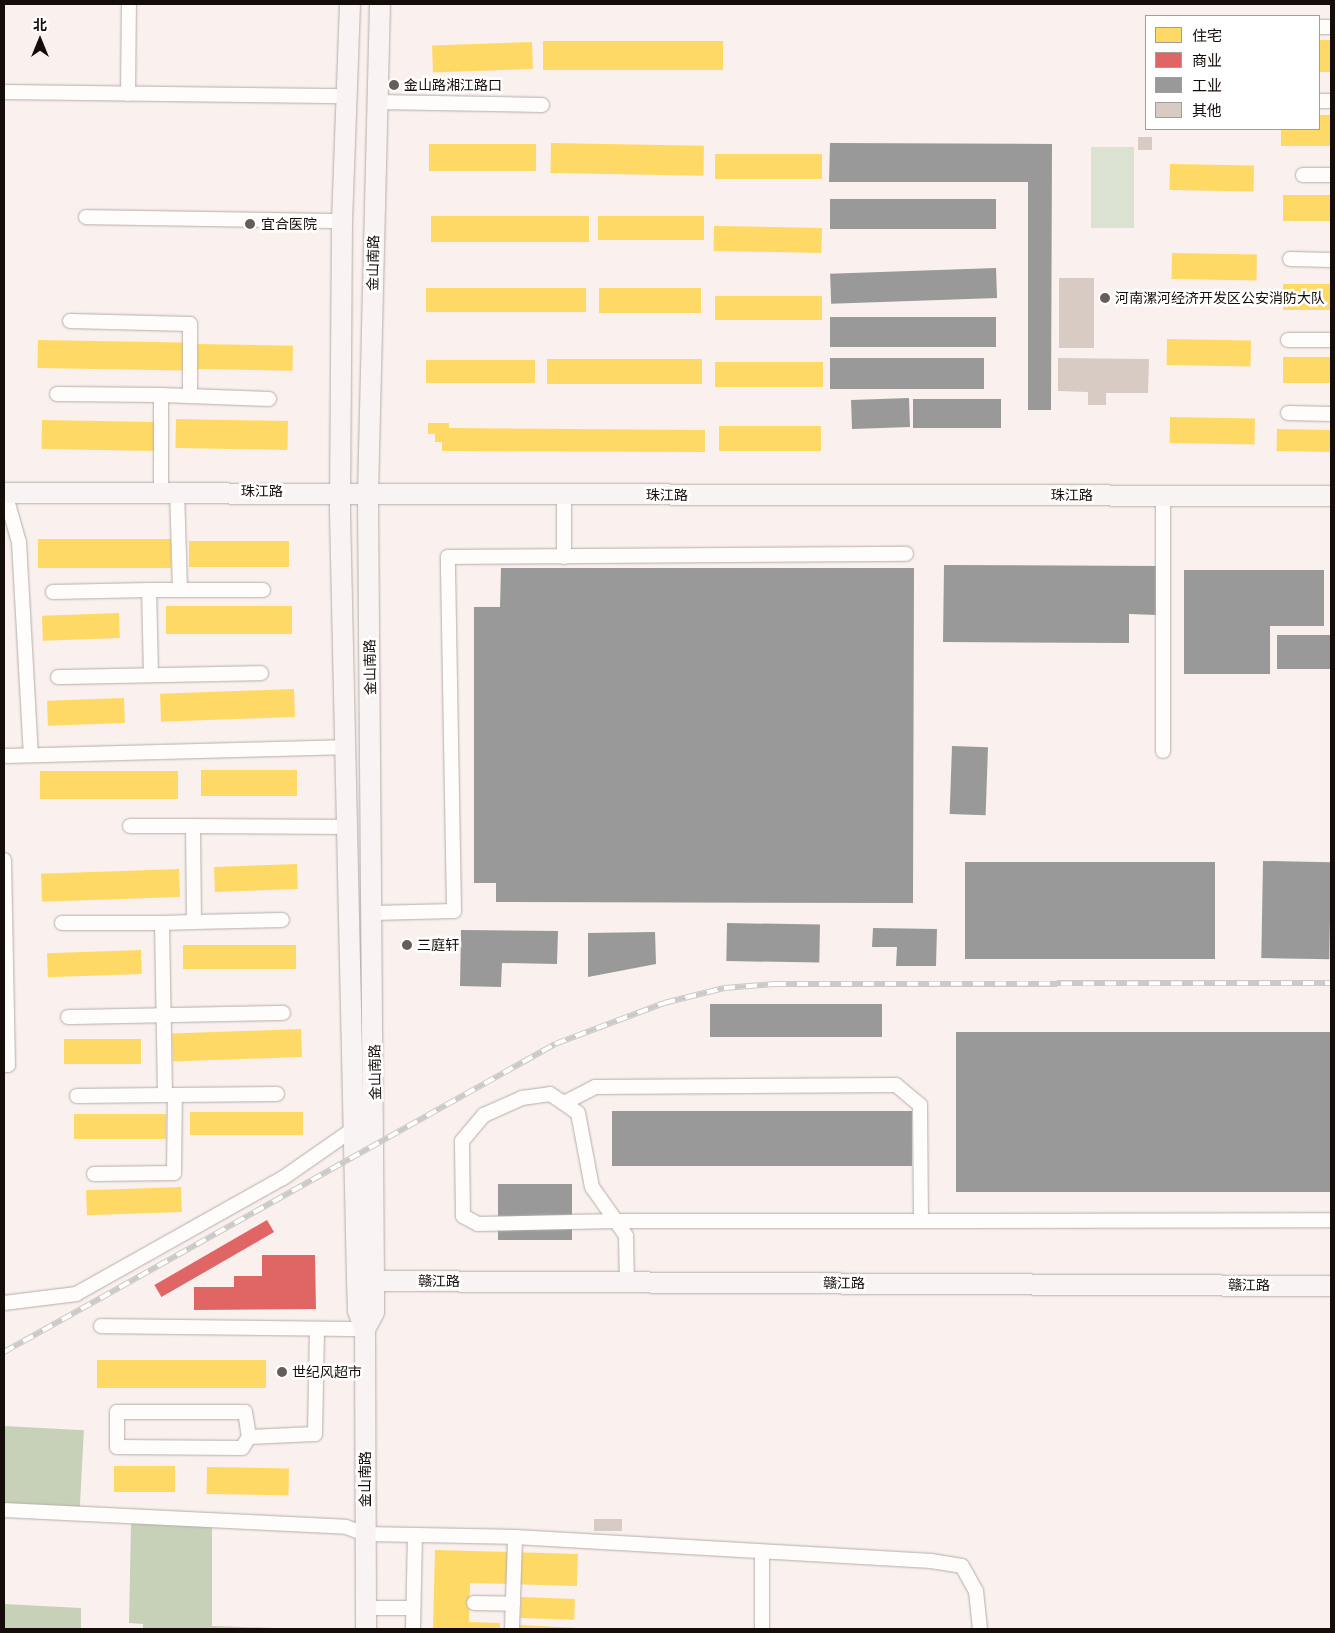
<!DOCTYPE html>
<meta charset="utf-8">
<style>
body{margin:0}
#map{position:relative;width:1335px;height:1633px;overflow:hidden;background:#faf1ee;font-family:"IBM Plex Sans","Noto Sans SC",sans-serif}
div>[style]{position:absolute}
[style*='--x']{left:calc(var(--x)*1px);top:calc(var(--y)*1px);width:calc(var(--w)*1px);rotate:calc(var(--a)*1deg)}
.green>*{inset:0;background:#dce2d1;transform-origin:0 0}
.forest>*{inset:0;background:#c7d1b8;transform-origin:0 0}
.homes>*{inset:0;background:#ffd966;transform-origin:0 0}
.shops>*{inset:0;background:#e06666;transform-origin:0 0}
.industry>*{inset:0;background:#999;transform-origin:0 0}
.building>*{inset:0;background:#d8cbc4;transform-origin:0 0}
.roads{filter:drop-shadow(0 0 1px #b5ada9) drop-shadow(0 0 1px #b5ada9)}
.street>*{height:14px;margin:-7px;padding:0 7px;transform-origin:7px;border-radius:7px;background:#fefdfc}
.secondary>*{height:20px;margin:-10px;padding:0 10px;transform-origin:10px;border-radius:10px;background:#f9f4f3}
.rail>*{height:5.5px;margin-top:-2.75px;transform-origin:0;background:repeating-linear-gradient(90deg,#fff 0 11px,#cccac9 0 22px);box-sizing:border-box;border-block:1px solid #cccac9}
.dots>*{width:14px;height:14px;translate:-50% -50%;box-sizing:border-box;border:2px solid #fff;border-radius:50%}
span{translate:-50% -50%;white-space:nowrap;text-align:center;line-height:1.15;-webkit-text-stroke:5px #fff;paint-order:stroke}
.poi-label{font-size:14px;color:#150d09}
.left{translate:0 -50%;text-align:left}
.street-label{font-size:14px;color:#150d09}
.frame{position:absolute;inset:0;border:5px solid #150d09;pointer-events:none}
.legend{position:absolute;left:1145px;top:15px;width:175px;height:115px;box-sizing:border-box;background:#fff;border:1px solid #a19e9d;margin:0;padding:6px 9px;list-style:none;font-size:15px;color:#150d09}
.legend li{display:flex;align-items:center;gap:10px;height:25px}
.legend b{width:25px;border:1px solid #a19e9d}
.north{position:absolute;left:15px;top:15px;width:50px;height:50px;-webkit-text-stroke:4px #fff;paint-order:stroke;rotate:0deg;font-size:14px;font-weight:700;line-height:20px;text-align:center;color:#150d09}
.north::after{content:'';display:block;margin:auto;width:18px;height:22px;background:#150d09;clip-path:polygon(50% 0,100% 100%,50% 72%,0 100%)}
</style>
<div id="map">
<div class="green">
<i style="left:1091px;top:147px;width:43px;height:81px"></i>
</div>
<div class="forest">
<i style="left:4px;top:1426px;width:80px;height:81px;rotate:3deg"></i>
<i style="clip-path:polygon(131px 1522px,212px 1526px,212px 1626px,307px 1629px,143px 1629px,143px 1624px,129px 1623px)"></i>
<i style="clip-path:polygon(4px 1604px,81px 1608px,81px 1629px,4px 1629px)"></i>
</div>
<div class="homes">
<i style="left:1319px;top:40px;width:12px;height:32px"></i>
<i style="left:543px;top:41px;width:180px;height:29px"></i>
<i style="left:532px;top:42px;width:27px;height:100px;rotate:88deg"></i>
<i style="clip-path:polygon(1319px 115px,1331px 115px,1331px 146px,1281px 146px,1281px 129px,1319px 129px)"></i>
<i style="left:551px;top:143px;width:153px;height:30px;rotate:1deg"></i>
<i style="left:429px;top:144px;width:107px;height:27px"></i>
<i style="left:715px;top:154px;width:107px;height:25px"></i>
<i style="left:1170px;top:164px;width:84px;height:26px;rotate:1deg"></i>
<i style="left:1283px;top:195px;width:48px;height:26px"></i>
<i style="left:431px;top:216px;width:158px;height:26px"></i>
<i style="left:704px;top:216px;width:24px;height:106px;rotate:90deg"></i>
<i style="left:714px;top:226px;width:108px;height:25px;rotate:1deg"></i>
<i style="left:1172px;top:253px;width:85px;height:26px;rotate:1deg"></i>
<i style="left:1283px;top:284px;width:48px;height:26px"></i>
<i style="left:426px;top:288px;width:160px;height:24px"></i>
<i style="left:701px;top:288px;width:25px;height:102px;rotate:90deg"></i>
<i style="left:715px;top:296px;width:107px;height:24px"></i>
<i style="left:1167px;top:339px;width:84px;height:26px;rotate:1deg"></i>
<i style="left:38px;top:340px;width:145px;height:28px;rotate:1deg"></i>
<i style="left:198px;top:344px;width:95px;height:25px;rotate:1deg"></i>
<i style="left:1331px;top:357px;width:26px;height:48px;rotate:90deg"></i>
<i style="left:547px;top:359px;width:155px;height:25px"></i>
<i style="left:535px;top:360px;width:23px;height:109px;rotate:90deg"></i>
<i style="left:715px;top:362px;width:108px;height:25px"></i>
<i style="left:1170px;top:417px;width:85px;height:26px;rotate:1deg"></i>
<i style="left:176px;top:419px;width:112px;height:29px;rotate:1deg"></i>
<i style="left:42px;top:420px;width:113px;height:29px;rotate:1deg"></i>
<i style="clip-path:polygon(428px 423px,449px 423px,449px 428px,705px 430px,705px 452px,442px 451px,442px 442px,435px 442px,435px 434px,428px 434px)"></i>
<i style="left:821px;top:426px;width:25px;height:102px;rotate:90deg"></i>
<i style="left:1277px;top:429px;width:54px;height:22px;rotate:1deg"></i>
<i style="left:171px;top:539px;width:29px;height:133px;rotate:90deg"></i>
<i style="left:189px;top:541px;width:100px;height:26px"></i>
<i style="left:292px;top:606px;width:28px;height:126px;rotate:90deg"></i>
<i style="left:119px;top:613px;width:25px;height:77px;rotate:88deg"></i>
<i style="left:294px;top:689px;width:28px;height:134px;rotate:88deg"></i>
<i style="left:124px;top:698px;width:25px;height:77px;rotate:88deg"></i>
<i style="left:297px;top:770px;width:26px;height:96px;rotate:90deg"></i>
<i style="left:178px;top:771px;width:28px;height:138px;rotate:90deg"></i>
<i style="left:297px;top:864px;width:25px;height:83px;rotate:88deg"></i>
<i style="left:179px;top:869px;width:28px;height:138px;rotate:88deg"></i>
<i style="left:296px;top:945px;width:24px;height:113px;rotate:90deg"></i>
<i style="left:141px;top:950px;width:24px;height:94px;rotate:88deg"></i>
<i style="left:301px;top:1029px;width:28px;height:129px;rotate:88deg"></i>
<i style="left:64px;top:1039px;width:77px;height:25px"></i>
<i style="left:303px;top:1112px;width:23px;height:113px;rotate:90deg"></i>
<i style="left:74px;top:1114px;width:92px;height:25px"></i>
<i style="left:181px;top:1187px;width:25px;height:95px;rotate:88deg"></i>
<i style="left:97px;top:1360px;width:169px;height:28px"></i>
<i style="left:114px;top:1466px;width:61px;height:26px"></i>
<i style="left:207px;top:1467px;width:82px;height:27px;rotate:1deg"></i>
<i style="clip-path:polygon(435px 1550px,578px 1554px,577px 1586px,470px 1583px,469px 1622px,500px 1623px,500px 1629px,433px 1629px)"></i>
<i style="left:521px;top:1597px;width:54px;height:21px;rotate:2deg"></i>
<i style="clip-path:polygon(518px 1625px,579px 1628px,579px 1629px,518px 1629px)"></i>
</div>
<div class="shops">
<i style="left:267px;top:1220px;width:14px;height:130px;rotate:60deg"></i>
<i style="clip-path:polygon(262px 1255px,315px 1255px,316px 1309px,194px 1310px,194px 1287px,234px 1287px,234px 1276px,262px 1276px)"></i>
</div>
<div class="industry">
<i style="clip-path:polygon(830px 143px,1052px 144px,1051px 410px,1028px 410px,1028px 182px,829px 182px)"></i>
<i style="left:996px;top:199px;width:30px;height:166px;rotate:90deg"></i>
<i style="left:996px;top:268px;width:30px;height:166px;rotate:88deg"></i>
<i style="left:996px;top:317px;width:30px;height:166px;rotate:90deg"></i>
<i style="left:984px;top:358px;width:31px;height:154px;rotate:90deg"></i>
<i style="left:909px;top:398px;width:29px;height:58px;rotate:88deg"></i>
<i style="left:913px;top:399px;width:88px;height:29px"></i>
<i style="clip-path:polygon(944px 565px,1157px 566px,1157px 615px,1129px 614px,1129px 643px,943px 642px)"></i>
<i style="clip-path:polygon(501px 568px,914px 568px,913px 903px,496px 902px,496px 883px,474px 883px,474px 607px,500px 607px)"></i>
<i style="clip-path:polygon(1184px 570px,1324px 570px,1324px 626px,1270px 626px,1270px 674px,1184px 674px)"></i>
<i style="left:1277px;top:635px;width:54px;height:34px"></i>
<i style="left:952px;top:746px;width:36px;height:68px;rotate:2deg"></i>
<i style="left:1263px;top:861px;width:68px;height:97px;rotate:1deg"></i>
<i style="left:965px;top:862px;width:250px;height:97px"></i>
<i style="left:727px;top:923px;width:93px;height:38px;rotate:1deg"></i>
<i style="clip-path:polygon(873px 928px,937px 929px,936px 966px,896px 966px,897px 947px,872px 947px)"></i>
<i style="clip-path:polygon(461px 930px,558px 931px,557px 964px,502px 963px,501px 987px,460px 986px)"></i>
<i style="clip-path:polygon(655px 932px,656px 964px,588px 977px,588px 933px)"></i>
<i style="left:710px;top:1004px;width:172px;height:33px"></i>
<i style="left:956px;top:1032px;width:375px;height:160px"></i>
<i style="left:612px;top:1111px;width:300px;height:55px"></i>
<i style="left:498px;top:1184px;width:74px;height:56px"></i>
</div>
<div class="building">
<i style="left:1138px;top:137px;width:14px;height:13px"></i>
<i style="left:1059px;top:278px;width:35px;height:70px"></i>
<i style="clip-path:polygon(1058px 358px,1149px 359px,1148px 393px,1106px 393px,1106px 405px,1088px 405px,1088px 392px,1058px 391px)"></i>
<i style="left:594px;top:1519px;width:28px;height:12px"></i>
</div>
<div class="roads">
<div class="street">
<i style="--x:1319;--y:27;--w:12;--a:0"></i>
<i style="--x:4;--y:92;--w:343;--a:0.7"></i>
<i style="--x:128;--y:94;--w:90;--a:-89.4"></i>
<i style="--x:1319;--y:101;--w:12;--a:0"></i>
<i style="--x:377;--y:102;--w:165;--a:1"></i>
<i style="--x:1303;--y:175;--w:28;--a:0"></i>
<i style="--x:86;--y:217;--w:256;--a:0.9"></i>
<i style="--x:1290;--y:259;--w:41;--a:1.4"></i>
<i style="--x:70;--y:321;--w:120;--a:1.4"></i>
<i style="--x:190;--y:324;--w:72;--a:90"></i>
<i style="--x:1288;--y:340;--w:43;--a:0"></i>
<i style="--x:57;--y:394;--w:104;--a:0.6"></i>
<i style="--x:1288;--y:413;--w:43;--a:1.3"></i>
<i style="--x:161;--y:490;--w:95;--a:-90"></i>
<i style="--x:161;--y:395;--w:108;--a:2.1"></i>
<i style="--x:5;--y:493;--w:51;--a:74.1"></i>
<i style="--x:19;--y:542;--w:212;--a:86.8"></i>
<i style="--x:564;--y:495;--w:62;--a:90"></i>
<i style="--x:1163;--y:496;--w:255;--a:90"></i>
<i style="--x:180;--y:590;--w:83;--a:0"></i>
<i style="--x:53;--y:592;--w:96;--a:-1.2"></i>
<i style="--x:151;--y:675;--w:85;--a:-91.3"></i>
<i style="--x:149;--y:590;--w:31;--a:0"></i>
<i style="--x:180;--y:590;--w:99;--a:-91.7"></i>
<i style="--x:58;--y:677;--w:203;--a:-1.1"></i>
<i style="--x:4;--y:756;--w:341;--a:-1.5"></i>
<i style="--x:193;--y:826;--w:154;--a:0.4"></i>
<i style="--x:4;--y:860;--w:205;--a:88.9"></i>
<i style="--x:8;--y:1065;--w:4;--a:180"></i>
<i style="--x:373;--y:913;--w:81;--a:-1.4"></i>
<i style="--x:454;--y:911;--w:354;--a:-91"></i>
<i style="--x:448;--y:557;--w:458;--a:-0.4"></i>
<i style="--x:194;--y:922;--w:88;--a:-1.3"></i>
<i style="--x:62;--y:923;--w:100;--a:0"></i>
<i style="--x:68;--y:1017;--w:215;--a:-1.1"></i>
<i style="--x:175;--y:1095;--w:102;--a:-0.6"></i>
<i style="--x:77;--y:1096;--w:88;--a:-0.7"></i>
<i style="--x:564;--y:1103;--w:35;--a:-27"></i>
<i style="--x:595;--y:1087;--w:301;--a:-0.4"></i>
<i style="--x:896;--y:1085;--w:31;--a:40"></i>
<i style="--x:920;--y:1105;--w:116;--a:89.5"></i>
<i style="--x:921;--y:1221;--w:305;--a:180"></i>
<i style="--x:616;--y:1221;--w:138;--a:178.8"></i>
<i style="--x:478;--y:1224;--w:17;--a:-152"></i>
<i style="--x:463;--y:1216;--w:75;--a:-90.8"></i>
<i style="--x:462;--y:1141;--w:34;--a:-50"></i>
<i style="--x:484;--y:1115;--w:42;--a:-24.1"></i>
<i style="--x:522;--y:1098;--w:28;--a:-8"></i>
<i style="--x:550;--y:1094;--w:17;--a:33"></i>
<i style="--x:564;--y:1103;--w:17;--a:36"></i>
<i style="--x:578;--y:1113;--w:75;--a:79.3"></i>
<i style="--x:592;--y:1187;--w:42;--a:54.8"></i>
<i style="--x:616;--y:1221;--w:18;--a:56"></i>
<i style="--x:626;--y:1236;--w:46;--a:88.8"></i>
<i style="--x:94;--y:1174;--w:80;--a:-0.7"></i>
<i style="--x:174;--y:1173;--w:78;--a:-89.3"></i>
<i style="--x:175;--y:1095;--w:10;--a:180"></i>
<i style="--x:165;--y:1095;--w:172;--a:-91"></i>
<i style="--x:162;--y:923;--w:32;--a:-2"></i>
<i style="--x:194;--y:922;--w:96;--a:-90.6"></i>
<i style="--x:193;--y:826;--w:63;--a:180"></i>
<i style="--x:921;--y:1221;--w:410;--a:-0.1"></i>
<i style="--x:4;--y:1303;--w:73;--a:-7.1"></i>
<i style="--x:76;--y:1294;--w:237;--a:-29.3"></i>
<i style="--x:283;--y:1178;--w:88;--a:-34.8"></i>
<i style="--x:101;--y:1326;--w:264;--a:0.7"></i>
<i style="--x:249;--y:1437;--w:13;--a:122"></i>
<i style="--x:242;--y:1448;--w:125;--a:-179.5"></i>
<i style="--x:117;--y:1447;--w:35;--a:-90"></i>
<i style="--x:117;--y:1412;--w:128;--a:0"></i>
<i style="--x:245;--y:1412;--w:25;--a:81"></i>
<i style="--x:249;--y:1437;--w:66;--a:-2.6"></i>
<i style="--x:315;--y:1434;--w:105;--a:-88.9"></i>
<i style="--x:4;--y:1510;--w:342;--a:2.8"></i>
<i style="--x:346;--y:1527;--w:20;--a:20"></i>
<i style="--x:365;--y:1534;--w:150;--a:1.1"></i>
<i style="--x:515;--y:1537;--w:417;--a:3.3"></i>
<i style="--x:931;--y:1561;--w:31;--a:9"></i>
<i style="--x:962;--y:1566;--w:29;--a:61"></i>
<i style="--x:976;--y:1591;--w:38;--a:84"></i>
<i style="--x:474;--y:1603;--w:39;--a:1"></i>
<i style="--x:366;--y:1608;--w:47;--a:0"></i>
<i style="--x:413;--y:1629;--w:94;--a:-88.8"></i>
<i style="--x:512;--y:1629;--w:92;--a:-88.1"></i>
<i style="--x:762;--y:1629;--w:77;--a:-90"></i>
</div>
<div class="secondary">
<i style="--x:350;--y:4;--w:217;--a:92.1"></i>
<i style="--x:342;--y:221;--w:291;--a:90.4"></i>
<i style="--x:340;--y:512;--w:769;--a:88.73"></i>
<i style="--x:357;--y:1281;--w:30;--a:88"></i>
<i style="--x:358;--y:1311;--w:19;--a:69"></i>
<i style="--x:365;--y:1329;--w:300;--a:89.8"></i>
<i style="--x:4;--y:493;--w:1327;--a:0.13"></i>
<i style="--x:361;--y:1281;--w:970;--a:0.3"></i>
<i style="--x:365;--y:1329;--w:19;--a:-62"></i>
<i style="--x:374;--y:1312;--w:31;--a:-90"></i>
<i style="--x:374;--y:1281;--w:788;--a:-90.44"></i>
<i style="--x:368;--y:493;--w:489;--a:-88.6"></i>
</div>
</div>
<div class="rail">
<i style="--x:4;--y:1352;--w:631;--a:-29.2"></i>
<i style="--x:555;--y:1044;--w:116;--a:-20.6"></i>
<i style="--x:664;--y:1003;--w:62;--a:-14"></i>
<i style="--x:724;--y:988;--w:51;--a:-4.5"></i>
<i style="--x:775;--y:984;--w:556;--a:-0.1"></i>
</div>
<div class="dots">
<i style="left:394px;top:85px;background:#655d59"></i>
<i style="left:250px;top:224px;background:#655d59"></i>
<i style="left:1105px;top:298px;background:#655d59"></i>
<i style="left:407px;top:945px;background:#655d59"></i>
<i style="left:282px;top:1372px;background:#655d59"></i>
</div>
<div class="poi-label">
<span class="left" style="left:404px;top:85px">金山路湘江路口</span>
<span class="left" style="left:261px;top:224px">宜合医院</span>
<span class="left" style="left:1115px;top:298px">河南漯河经济开发区公安消防大队</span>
<span class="left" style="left:417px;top:945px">三庭轩</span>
<span class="left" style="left:292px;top:1372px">世纪风超市</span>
</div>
<div class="street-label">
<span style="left:373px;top:263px;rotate:-89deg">金山南路</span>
<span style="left:262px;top:491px">珠江路</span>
<span style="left:667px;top:495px">珠江路</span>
<span style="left:1072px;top:495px">珠江路</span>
<span style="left:370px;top:667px;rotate:-91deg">金山南路</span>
<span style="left:375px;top:1072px;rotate:-91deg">金山南路</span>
<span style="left:439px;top:1281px">赣江路</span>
<span style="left:844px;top:1283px">赣江路</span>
<span style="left:1249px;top:1285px">赣江路</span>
<span style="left:365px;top:1479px;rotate:-90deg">金山南路</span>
</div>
<div class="frame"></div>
<ul class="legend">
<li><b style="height:14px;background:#ffd966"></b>住宅</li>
<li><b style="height:14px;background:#e06666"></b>商业</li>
<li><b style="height:14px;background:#999"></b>工业</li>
<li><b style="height:14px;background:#d8cbc4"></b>其他</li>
</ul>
<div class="north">北</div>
</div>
